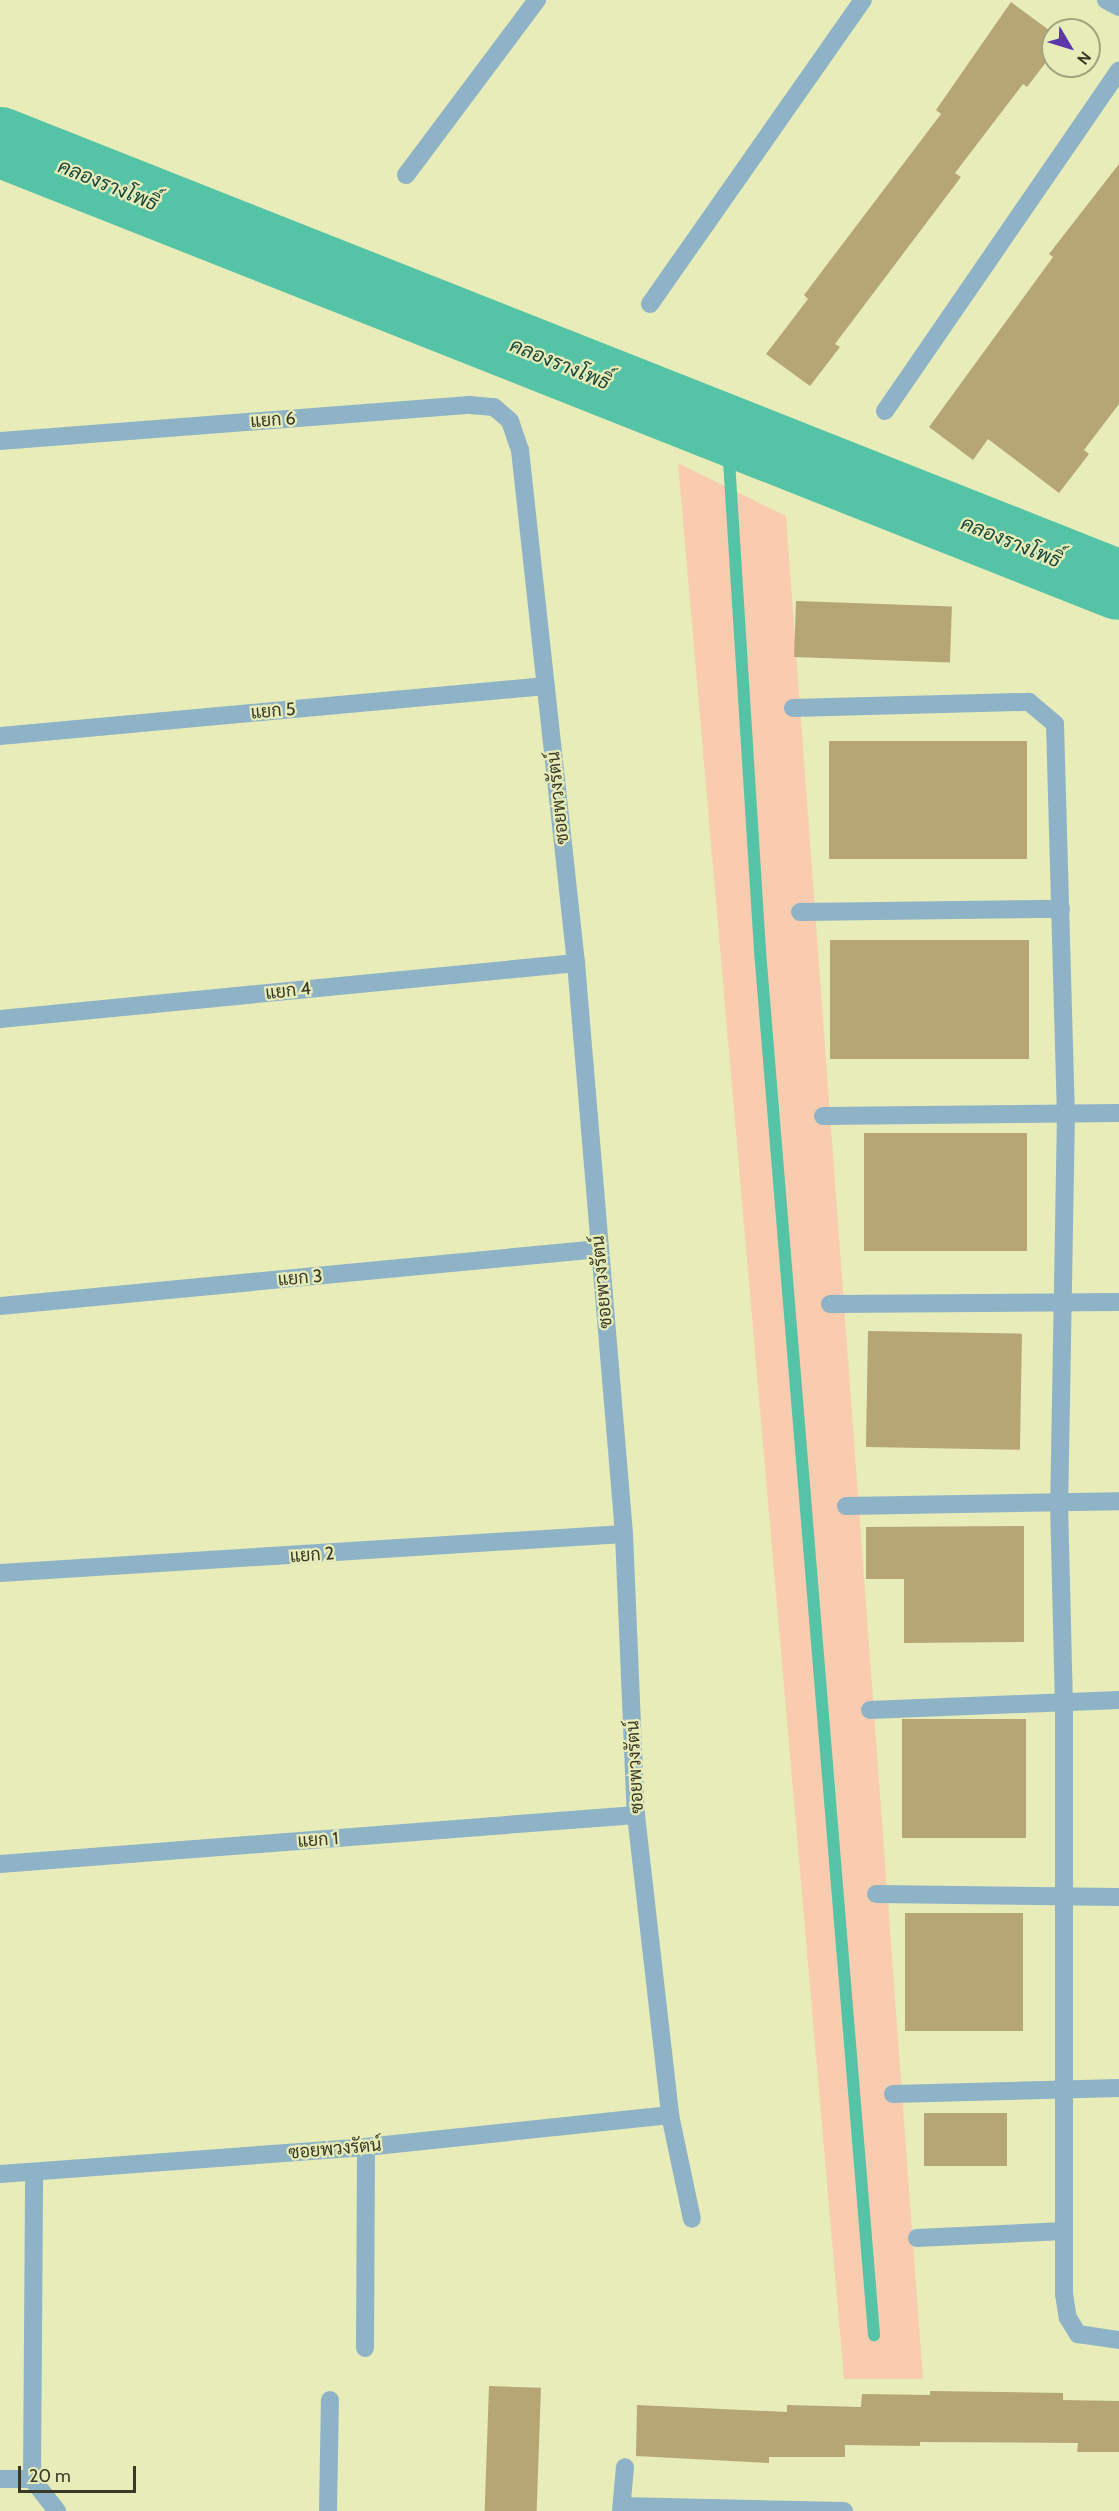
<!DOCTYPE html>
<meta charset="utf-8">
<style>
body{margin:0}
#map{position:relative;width:1119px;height:2511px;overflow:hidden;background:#e7ecb9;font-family:Cabin,Sarabun,sans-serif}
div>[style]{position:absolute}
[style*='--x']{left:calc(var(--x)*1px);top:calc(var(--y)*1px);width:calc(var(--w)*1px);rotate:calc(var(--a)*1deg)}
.green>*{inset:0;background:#f9ccb0}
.stream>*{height:12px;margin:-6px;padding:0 6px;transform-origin:6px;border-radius:6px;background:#55c3a5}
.river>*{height:70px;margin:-35px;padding:0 35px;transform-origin:35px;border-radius:35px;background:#55c3a5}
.building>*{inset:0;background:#b6a676;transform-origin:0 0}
.service>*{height:18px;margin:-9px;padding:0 9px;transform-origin:9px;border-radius:9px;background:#8eb3c7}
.minor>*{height:18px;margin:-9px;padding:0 9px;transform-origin:9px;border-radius:9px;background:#8eb3c7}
span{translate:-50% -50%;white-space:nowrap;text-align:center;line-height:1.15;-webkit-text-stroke:4.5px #e7ecb9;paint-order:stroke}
.street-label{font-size:18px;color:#383a26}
.water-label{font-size:20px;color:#18483b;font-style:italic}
.north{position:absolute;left:1041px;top:18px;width:60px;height:60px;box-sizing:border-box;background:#e7ecb9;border:2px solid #a1a57e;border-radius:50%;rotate:128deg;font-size:16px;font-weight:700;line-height:24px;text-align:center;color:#383a26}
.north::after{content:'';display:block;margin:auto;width:21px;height:27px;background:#5d36ae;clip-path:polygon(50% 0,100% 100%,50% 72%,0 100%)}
.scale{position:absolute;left:18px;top:2466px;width:118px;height:27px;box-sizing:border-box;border:3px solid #383a26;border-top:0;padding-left:8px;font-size:18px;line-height:21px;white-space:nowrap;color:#383a26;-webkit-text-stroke:4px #e7ecb9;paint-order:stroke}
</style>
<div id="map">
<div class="green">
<i style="clip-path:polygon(678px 463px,786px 516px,923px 2379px,844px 2379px)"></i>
</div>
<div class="stream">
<i style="--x:727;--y:429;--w:523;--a:86.38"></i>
<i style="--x:760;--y:951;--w:1389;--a:85.29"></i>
</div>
<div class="river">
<i style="--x:0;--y:142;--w:1203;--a:21.6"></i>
</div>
<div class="building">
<i style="clip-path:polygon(1011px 2px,1053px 33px,1053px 53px,1027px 87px,1023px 84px,955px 173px,961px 177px,835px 344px,840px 347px,810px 386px,766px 354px,808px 299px,804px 295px,941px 114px,936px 110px)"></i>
<i style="clip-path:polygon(1119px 164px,1119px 404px,1084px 450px,1089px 454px,1059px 493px,988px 439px,973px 460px,929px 427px,1053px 257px,1049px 254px)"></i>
<i style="left:796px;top:601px;width:156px;height:56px;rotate:2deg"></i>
<i style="left:829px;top:741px;width:198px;height:118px"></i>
<i style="left:1029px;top:940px;width:119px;height:199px;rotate:90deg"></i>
<i style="left:1027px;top:1133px;width:118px;height:163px;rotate:90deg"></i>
<i style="left:868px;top:1331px;width:154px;height:116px;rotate:1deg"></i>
<i style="clip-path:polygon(1024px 1526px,1024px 1642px,904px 1643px,904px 1579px,866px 1579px,866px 1527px)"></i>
<i style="left:1026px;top:1719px;width:119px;height:124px;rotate:90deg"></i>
<i style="left:905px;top:1913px;width:118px;height:118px"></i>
<i style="left:924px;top:2113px;width:83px;height:53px"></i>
<i style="left:489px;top:2386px;width:52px;height:125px;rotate:2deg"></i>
<i style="clip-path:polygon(930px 2391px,1063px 2393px,1063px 2400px,1119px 2401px,1119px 2452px,1077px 2452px,1078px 2443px,920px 2442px,920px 2446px,845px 2445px,845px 2457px,769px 2457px,769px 2463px,636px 2456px,637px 2405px,787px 2412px,787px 2405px,861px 2407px,862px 2394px,930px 2395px)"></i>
</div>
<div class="service">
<i style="--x:365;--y:2348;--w:201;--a:-89.7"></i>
</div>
<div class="minor">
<i style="--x:1106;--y:0;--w:15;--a:28"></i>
<i style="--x:406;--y:175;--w:219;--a:-53.2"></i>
<i style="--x:650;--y:304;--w:371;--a:-55"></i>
<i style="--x:885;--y:411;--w:413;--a:-55.5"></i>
<i style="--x:0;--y:441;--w:471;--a:-4.4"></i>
<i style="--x:470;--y:405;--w:24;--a:5"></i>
<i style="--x:494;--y:407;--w:21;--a:41"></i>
<i style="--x:510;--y:421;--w:31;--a:71"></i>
<i style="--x:520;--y:450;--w:516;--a:83.77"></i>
<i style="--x:576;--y:963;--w:573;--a:85.19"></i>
<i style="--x:624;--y:1534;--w:281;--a:87.6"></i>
<i style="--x:636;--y:1815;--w:302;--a:83.5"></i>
<i style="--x:670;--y:2115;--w:106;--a:78.1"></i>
<i style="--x:793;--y:708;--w:236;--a:-1.5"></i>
<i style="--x:1029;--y:702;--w:34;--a:40"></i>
<i style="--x:1055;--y:724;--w:389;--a:88.4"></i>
<i style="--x:1066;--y:1113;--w:389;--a:91"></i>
<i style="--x:1059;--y:1502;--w:198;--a:88.6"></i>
<i style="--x:1064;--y:1700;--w:594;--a:90"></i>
<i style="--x:1064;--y:2294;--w:24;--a:81"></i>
<i style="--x:1068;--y:2318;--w:19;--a:58"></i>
<i style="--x:1078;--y:2334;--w:41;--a:8.3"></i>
<i style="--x:0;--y:736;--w:548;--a:-5.23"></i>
<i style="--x:800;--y:912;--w:261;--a:-0.7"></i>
<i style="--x:0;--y:1019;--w:579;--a:-5.55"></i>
<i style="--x:823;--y:1116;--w:296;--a:-0.6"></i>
<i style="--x:830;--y:1304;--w:289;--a:-0.4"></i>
<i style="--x:0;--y:1306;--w:602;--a:-5.44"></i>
<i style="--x:846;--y:1506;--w:273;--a:-1"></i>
<i style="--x:0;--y:1573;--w:625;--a:-3.58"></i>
<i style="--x:870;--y:1710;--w:249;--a:-2.3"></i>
<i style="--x:0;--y:1864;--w:638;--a:-4.41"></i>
<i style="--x:876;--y:1894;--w:243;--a:0.7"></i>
<i style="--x:893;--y:2094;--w:226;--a:-1.5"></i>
<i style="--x:0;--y:2174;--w:367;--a:-4.2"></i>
<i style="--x:366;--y:2147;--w:306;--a:-6"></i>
<i style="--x:917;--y:2238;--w:147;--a:-2.7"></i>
<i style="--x:0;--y:2479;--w:32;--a:0"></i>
<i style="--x:32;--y:2479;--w:306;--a:-89.6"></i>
<i style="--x:32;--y:2479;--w:41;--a:52"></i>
<i style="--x:622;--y:2506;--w:222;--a:1.3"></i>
<i style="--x:328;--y:2511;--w:111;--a:-89"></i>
<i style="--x:621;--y:2511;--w:44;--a:-84.8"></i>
</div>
<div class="street-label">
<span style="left:273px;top:420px;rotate:-4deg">แยก 6</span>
<span style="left:273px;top:711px;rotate:-5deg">แยก 5</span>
<span style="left:558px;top:798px;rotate:-96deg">ซอยพวงรัตน์</span>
<span style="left:288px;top:991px;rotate:-6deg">แยก 4</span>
<span style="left:300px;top:1278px;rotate:-5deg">แยก 3</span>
<span style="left:602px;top:1282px;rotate:-95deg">ซอยพวงรัตน์</span>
<span style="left:312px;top:1555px;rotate:-4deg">แยก 2</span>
<span style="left:635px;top:1767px;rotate:-93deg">ซอยพวงรัตน์</span>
<span style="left:318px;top:1840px;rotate:-4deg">แยก 1</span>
<span style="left:335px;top:2149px;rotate:-5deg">ซอยพวงรัตน์</span>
</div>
<div class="water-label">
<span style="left:108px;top:185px;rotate:22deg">คลองรางโพธิ์</span>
<span style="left:560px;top:364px;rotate:22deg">คลองรางโพธิ์</span>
<span style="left:1011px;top:542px;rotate:22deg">คลองรางโพธิ์</span>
</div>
<div class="north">N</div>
<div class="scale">20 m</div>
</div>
